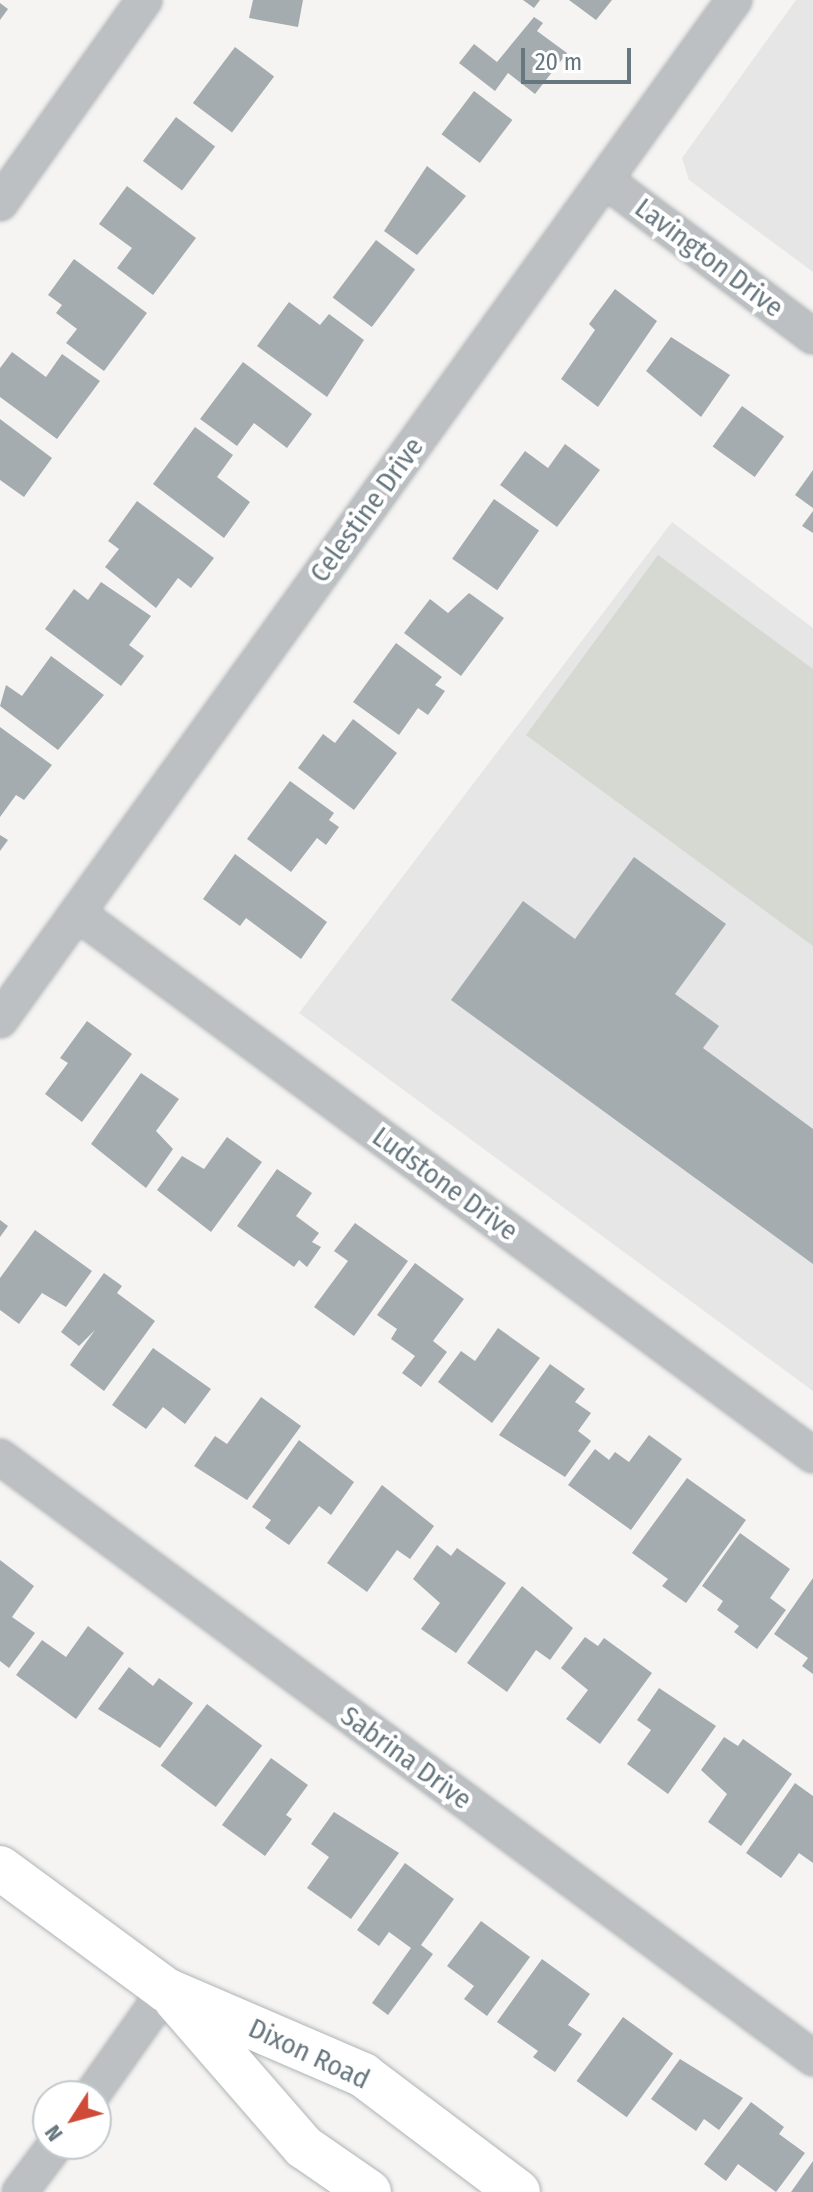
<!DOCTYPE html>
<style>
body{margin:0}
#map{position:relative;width:813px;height:2192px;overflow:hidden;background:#f5f4f2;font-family:"Fira Sans Condensed",sans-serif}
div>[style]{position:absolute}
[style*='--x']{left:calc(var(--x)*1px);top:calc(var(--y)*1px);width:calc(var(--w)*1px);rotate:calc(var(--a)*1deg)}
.built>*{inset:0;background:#e5e6e5}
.green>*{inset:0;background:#d5d9d1}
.building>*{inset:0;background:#a4acb0;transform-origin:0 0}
.roads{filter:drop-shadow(0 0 2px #afb4b7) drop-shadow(0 0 2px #afb4b7)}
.street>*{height:34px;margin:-17px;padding:0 17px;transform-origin:17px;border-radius:17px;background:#bcc0c3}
.secondary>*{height:44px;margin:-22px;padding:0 22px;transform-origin:22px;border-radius:22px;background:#fff}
span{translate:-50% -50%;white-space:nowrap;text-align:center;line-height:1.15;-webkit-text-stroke:8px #fff;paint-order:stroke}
.street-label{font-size:28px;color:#67777f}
.north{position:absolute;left:32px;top:2080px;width:80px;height:80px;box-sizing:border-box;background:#fff;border:2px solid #c2c9cc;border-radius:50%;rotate:234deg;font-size:22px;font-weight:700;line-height:32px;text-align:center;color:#67777f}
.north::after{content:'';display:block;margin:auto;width:28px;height:36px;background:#cf4b37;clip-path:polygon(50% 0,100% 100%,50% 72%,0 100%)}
.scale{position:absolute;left:521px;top:48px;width:110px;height:36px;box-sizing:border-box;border:4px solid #67777f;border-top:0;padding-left:10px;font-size:24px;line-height:28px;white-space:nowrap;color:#67777f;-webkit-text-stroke:6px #fff;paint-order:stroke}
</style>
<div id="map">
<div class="built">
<i style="clip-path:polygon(796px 0,813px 0,813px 272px,689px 180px,682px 158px)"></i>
<i style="clip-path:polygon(672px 522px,813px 628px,813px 1391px,299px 1013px)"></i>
</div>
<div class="green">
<i style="clip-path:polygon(658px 555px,813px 669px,813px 946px,526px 735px)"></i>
</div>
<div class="building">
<i style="clip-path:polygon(253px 0,303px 0,298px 27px,249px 18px)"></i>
<i style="clip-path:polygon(523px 0,540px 0,534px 8px)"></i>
<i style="clip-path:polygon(569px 0,612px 0,596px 20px)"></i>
<i style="clip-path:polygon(0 3px,8px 9px,0 20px)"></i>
<i style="clip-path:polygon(534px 17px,543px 23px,537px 31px,567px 53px,535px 94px,508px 73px,495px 91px,459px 63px,474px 44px,497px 62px)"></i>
<i style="left:235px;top:47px;width:49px;height:70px;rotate:37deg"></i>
<i style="left:474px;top:91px;width:48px;height:54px;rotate:37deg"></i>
<i style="left:176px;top:117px;width:49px;height:55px;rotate:37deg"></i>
<i style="clip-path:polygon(427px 166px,466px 196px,417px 255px,384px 231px)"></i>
<i style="clip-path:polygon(127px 186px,196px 238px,153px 295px,117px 268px,132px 248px,99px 224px)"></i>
<i style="left:376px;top:240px;width:49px;height:72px;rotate:37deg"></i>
<i style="clip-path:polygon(74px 259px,147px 313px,104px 371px,66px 343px,77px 329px,56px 313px,62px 305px,48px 295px)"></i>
<i style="clip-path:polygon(615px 289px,657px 321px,598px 407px,561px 379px,595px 330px,589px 324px)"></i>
<i style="clip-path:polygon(289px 302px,320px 325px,329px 314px,364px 340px,327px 397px,257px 346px)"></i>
<i style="clip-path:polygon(671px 337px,730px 375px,701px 417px,646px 371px)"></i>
<i style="clip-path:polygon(12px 352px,46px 377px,62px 354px,100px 381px,57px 439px,0 397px,0 368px)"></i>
<i style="clip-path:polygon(243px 362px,312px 414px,287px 448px,254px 423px,237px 446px,200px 419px)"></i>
<i style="left:742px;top:406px;width:52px;height:50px;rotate:36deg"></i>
<i style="clip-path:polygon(0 419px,52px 458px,24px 497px,0 480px)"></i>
<i style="clip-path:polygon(195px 427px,233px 455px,217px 477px,250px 502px,224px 538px,153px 484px)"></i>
<i style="clip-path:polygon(565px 444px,600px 470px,557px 527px,500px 485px,525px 451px,548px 468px)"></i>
<i style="clip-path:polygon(813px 470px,813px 508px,795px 495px)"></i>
<i style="left:494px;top:499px;width:55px;height:73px;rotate:35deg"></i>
<i style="clip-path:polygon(137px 501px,214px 558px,191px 588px,178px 578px,156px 608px,105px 567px,119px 549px,108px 541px)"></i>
<i style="clip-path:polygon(813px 511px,813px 533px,802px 526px)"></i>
<i style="clip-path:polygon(101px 582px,151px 616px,129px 645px,144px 656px,121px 686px,45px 629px,74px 589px,88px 600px)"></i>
<i style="clip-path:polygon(469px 593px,504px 618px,461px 676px,404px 633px,430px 599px,448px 613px)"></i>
<i style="clip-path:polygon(396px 643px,442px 677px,435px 685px,445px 691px,428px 715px,418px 708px,399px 735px,353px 702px)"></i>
<i style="clip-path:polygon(51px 656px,104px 695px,58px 750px,0 706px,6px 685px,22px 696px)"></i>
<i style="clip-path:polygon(353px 719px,397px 753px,354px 810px,298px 768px,323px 734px,335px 743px)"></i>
<i style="clip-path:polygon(0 727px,52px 765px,24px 800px,16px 795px,0 817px)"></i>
<i style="clip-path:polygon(290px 781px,334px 813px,329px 820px,339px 827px,326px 845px,317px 838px,291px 872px,247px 839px)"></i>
<i style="clip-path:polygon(0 835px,8px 840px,0 851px)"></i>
<i style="clip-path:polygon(235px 854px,327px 922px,301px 959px,246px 918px,240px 926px,203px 899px)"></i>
<i style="clip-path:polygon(634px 857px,726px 924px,675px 994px,719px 1026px,703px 1048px,813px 1129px,813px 1264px,451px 1000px,523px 901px,575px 939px)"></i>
<i style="clip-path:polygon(87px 1021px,132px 1054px,82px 1122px,45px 1094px,68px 1063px,60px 1058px)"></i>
<i style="clip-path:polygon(141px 1073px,179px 1099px,156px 1131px,173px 1149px,146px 1188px,91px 1144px)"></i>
<i style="clip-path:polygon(227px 1137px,262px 1162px,211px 1232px,157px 1190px,182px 1156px,204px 1169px)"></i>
<i style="clip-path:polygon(277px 1169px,312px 1193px,296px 1216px,319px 1233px,312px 1242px,321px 1247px,307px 1267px,299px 1260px,294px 1267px,237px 1226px)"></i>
<i style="clip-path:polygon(0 1220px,8px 1226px,0 1237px)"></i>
<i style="clip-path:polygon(355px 1223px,408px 1261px,354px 1336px,314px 1307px,348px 1261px,334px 1251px)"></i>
<i style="clip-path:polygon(35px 1230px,92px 1271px,66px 1307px,42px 1293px,19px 1324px,0 1310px,0 1278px)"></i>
<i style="clip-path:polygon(415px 1263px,464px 1299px,433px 1341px,447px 1352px,421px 1387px,402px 1373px,415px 1356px,391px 1339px,397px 1329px,377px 1315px)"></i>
<i style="clip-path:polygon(104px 1273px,122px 1286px,117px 1293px,155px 1321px,104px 1391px,70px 1365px,95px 1330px,79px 1346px,61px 1332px)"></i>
<i style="clip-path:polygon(498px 1328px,540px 1358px,492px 1423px,438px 1382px,461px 1351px,475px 1361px)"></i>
<i style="clip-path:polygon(153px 1348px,211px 1389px,185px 1424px,163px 1407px,146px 1429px,112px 1405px)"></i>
<i style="clip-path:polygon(550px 1364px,585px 1389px,575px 1402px,591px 1413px,578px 1431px,591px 1441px,565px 1477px,499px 1435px)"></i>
<i style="clip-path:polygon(261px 1397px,301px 1426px,247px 1500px,194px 1466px,215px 1436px,227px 1444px)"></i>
<i style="clip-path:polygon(649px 1435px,682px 1459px,631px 1530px,568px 1485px,595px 1449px,609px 1460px,615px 1452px,629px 1462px)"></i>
<i style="clip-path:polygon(299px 1440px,354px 1482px,331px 1515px,319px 1506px,289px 1545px,265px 1528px,271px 1520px,252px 1507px)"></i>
<i style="clip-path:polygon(687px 1478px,746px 1520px,686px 1603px,662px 1586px,668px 1579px,632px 1553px)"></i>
<i style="clip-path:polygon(382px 1485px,434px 1526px,410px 1559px,397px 1550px,367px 1592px,327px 1563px)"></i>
<i style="clip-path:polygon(740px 1533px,790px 1569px,770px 1598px,786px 1610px,757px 1649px,734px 1632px,739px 1626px,717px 1610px,723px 1601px,702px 1586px)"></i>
<i style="clip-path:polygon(437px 1545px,451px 1556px,457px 1548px,506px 1583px,456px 1653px,421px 1629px,440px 1603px,413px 1579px)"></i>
<i style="clip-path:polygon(0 1560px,34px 1586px,12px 1617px,35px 1633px,9px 1668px,0 1661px)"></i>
<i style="clip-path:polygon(813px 1578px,813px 1674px,802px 1666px,808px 1658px,774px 1634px)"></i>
<i style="clip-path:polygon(522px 1586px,573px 1628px,550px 1660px,536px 1650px,507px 1692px,467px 1663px)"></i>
<i style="clip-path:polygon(88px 1626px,124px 1653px,76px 1719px,16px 1675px,42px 1640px,66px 1657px)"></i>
<i style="clip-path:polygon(585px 1637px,598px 1646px,604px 1638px,652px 1673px,600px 1744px,566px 1719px,588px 1690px,561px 1668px)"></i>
<i style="clip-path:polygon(129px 1667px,153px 1686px,159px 1678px,193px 1703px,160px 1748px,98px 1709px)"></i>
<i style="clip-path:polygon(659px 1688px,716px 1726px,668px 1794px,627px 1764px,651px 1730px,637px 1720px)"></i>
<i style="left:207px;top:1704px;width:69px;height:77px;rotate:37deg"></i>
<i style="clip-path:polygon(724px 1737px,738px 1746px,743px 1739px,792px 1774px,741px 1846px,708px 1822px,727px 1794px,701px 1770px)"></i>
<i style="clip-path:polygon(271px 1758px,308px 1785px,286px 1815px,292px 1819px,265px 1856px,222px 1825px)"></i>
<i style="clip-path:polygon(795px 1783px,813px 1796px,813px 1863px,799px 1853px,781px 1878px,746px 1853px)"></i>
<i style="clip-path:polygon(334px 1812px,399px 1853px,351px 1919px,307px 1888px,329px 1857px,311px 1844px)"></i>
<i style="clip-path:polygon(405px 1863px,454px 1899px,421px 1945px,433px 1954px,388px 2015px,372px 2003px,411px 1948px,389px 1932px,379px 1946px,357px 1930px)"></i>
<i style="clip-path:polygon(481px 1921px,530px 1957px,487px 2016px,464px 1999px,474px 1986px,447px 1966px)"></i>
<i style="clip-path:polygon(542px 1959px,590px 1994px,568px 2025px,582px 2034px,555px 2072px,533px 2057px,538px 2051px,497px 2022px)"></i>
<i style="left:623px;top:2017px;width:62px;height:79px;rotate:36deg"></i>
<i style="clip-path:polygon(680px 2059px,743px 2098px,719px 2130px,704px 2119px,696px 2131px,651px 2099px)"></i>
<i style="clip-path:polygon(751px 2102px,784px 2127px,779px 2134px,805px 2153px,776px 2192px,738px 2164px,726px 2181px,704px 2164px)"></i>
<i style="clip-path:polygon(813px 2161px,813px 2192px,791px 2192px)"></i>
</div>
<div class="roads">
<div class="street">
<i style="--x:605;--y:180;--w:260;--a:36.9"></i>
<i style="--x:0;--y:203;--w:249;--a:-54.6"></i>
<i style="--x:77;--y:913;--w:914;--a:36.37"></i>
<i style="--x:0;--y:1020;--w:1257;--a:-54.26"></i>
<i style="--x:0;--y:1457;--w:1011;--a:36.47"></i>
<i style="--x:91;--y:2096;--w:130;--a:-54.7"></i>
<i style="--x:20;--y:2192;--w:60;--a:-53.1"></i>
</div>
<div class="secondary">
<i style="--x:0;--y:1868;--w:206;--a:36.3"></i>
<i style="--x:166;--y:1990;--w:215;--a:23.3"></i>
<i style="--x:363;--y:2075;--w:194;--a:37"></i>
<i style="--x:176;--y:2000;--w:195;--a:49"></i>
<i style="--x:304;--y:2147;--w:79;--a:34.7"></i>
</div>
</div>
<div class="street-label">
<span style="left:709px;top:258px;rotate:37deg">Lavington Drive</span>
<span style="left:367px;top:510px;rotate:-54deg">Celestine Drive</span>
<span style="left:445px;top:1184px;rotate:36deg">Ludstone Drive</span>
<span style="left:406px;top:1758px;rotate:36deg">Sabrina Drive</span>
<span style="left:309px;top:2054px;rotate:25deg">Dixon Road</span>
</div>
<div class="north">N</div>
<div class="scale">20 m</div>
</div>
